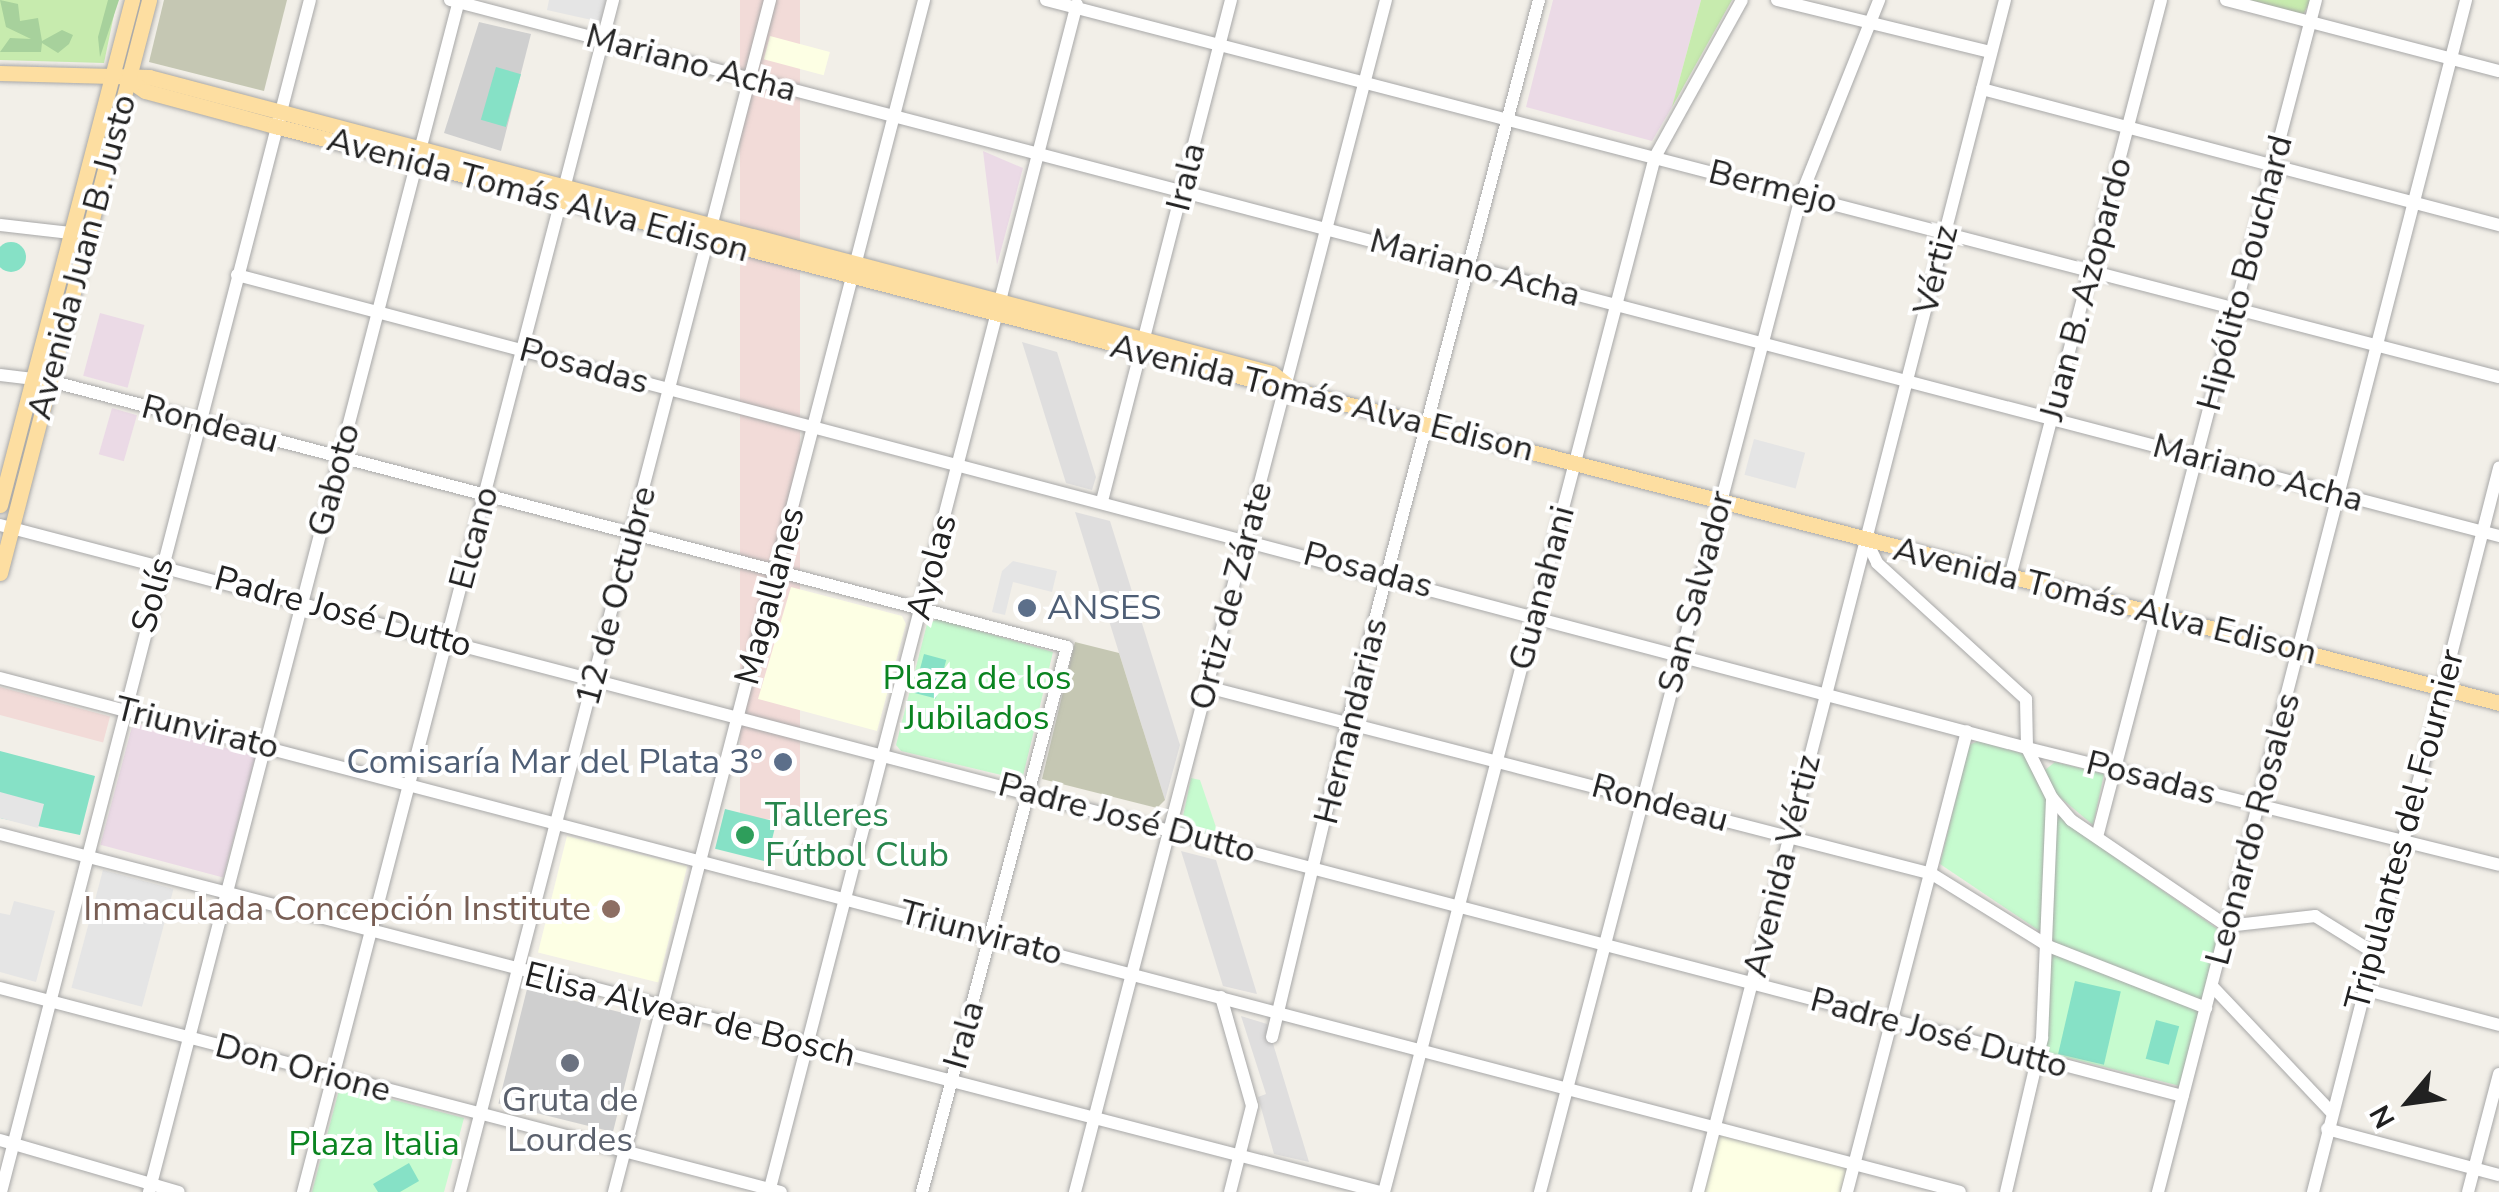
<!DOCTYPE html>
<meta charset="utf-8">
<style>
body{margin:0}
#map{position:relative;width:2499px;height:1192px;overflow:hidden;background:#f2efe8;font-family:"Nunito Sans",sans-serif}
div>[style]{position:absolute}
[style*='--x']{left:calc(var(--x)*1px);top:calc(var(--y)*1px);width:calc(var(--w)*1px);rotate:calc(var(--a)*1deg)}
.residential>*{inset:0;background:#dfdede}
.commercial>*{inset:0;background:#f2dbd8;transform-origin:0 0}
.industrial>*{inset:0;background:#ebdae6;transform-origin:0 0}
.education>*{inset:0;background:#fdffe4;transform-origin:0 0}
.religious>*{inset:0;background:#cfcfcf;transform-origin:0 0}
.construction>*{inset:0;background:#c5c7b3}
.grass>*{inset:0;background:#c7ebae}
.forest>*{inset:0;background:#a7d19c}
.park>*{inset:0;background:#c6fbcf}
.pitch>*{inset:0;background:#86e1c6;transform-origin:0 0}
.round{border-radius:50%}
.parking>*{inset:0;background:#e5e5e5;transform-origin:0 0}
.roads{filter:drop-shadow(0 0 2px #a8a8a8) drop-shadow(0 0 2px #a8a8a8)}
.minor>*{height:12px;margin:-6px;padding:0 6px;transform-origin:6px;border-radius:6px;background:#fff}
.major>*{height:15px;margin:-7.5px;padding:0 7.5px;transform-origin:7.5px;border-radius:7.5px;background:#fddea1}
.dots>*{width:28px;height:28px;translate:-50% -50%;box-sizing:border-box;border:5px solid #fff;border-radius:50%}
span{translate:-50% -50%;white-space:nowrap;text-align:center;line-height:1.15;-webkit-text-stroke:8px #fff;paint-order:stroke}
.street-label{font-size:35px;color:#212121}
.service-label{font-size:35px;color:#4e5e75}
.left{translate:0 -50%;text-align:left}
.right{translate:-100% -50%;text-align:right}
.park-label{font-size:35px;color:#0a8420}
.leisure-label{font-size:35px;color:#27864d}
.education-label{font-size:35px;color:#785e54}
.worship-label{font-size:35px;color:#5b616d}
.north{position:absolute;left:2359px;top:1052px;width:100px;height:100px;-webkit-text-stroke:8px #fff;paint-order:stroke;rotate:241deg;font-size:28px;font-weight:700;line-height:40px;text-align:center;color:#212121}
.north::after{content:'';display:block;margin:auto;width:35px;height:45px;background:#212121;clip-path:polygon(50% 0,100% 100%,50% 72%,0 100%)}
</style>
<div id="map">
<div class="residential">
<i style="clip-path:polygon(1022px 342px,1057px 352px,1096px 477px,1092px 490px,1066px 483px)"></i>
<i style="clip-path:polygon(1075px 512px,1110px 521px,1180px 745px,1165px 800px)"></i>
<i style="clip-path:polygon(1181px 851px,1216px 860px,1257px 994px,1223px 986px)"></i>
<i style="clip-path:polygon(1241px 1016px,1267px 1024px,1309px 1162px,1274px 1154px,1258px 1097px,1266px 1094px)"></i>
</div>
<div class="commercial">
<i style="left:740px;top:0;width:60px;height:819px"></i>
<i style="left:0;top:687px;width:114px;height:27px;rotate:15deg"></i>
</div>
<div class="industrial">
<i style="clip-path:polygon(1553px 0,1701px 0,1672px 107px,1652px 141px,1526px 107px)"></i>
<i style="clip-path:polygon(983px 151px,1023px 168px,997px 265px)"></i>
<i style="left:100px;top:313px;width:46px;height:65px;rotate:15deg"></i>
<i style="left:112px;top:408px;width:26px;height:48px;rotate:16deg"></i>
<i style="left:133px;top:723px;width:127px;height:126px;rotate:15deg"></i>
</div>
<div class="education">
<i style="left:770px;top:36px;width:62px;height:24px;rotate:15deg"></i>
<i style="clip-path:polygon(791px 587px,902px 616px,906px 624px,877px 731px,758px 699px)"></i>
<i style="left:567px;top:836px;width:124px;height:120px;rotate:14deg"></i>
<i style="clip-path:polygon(1715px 1127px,1854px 1164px,1847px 1192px,1698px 1192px)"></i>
</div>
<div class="religious">
<i style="clip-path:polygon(479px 22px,531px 34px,501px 151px,444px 133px)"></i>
<i style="left:527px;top:989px;width:118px;height:118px;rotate:14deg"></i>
</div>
<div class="construction">
<i style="clip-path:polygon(164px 0,287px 0,264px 91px,149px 62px)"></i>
<i style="clip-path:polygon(1075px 642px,1119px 653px,1165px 800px,1157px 808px,1042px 779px)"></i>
</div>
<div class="grass">
<i style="clip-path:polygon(0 0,117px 0,104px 63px,0 60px)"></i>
<i style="clip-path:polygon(1701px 0,1732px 0,1672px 107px)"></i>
<i style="clip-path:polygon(2240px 0,2311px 0,2303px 15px)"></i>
</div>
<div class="forest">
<i style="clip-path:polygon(0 0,18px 4px,20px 21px,38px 18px,42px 41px,62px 30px,73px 35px,69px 44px,58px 53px,42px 43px,41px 52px,0 52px,10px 38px,31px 39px,6px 27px)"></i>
<i style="clip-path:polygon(108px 0,119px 0,100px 57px,98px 37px)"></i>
</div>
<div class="park">
<i style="clip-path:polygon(938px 619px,1053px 652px,1022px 780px,901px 751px,896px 745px,927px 624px)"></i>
<i style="clip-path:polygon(1978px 741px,2024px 754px,2070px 826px,2219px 930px,2180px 1086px,2045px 1052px,2053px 940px,1940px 864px,1969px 745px)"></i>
<i style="clip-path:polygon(2055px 762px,2104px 774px,2093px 825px,2055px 793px,2045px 770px)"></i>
<i style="clip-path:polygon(1191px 778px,1200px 780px,1220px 839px,1181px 826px)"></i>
<i style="clip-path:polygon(340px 1086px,464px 1118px,444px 1192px,312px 1192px)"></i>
</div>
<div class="pitch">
<i style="left:496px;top:67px;width:26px;height:55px;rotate:16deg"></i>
<i class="round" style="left:-4px;top:242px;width:30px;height:30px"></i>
<i style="left:924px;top:654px;width:23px;height:40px;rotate:15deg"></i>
<i style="clip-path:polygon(0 751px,95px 776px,80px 835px,0 818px)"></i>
<i style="left:725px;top:809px;width:53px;height:41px;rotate:14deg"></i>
<i style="left:2075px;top:981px;width:47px;height:75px;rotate:13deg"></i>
<i style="left:2156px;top:1020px;width:24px;height:40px;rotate:15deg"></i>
<i style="clip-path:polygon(409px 1163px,419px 1181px,400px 1192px,378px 1192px,373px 1184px)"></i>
</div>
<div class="parking">
<i style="clip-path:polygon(549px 0,606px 0,601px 22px,547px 10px)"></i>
<i style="left:1754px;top:439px;width:53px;height:37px;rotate:15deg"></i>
<i style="clip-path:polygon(1013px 561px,1057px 571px,1052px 592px,1013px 582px,1005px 615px,992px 612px,1002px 571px)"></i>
<i style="clip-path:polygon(0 792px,44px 804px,38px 828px,0 818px)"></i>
<i style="left:103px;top:870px;width:73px;height:122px;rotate:15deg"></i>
<i style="clip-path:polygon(14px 901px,55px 911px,36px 982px,0 972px,0 913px,10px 915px)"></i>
</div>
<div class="roads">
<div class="minor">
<i style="--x:450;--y:0;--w:2118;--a:14.66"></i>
<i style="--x:1046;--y:0;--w:1501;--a:14.55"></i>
<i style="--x:1777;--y:0;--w:220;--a:13.7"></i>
<i style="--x:2226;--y:0;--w:282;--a:14.6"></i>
<i style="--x:1982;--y:89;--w:535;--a:14.74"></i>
<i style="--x:0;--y:225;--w:89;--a:6.5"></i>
<i style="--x:237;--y:275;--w:1851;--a:14.8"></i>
<i style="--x:2027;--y:748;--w:486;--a:13.9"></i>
<i style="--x:0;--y:375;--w:50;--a:6.8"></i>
<i style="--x:50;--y:381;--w:1051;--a:14.66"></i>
<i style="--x:1067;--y:647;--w:564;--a:104.9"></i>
<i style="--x:1102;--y:501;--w:517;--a:-75.56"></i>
<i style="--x:0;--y:525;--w:2256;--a:14.66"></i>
<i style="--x:1866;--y:540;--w:25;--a:64"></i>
<i style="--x:1877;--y:563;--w:202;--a:42.4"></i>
<i style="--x:2026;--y:699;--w:49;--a:88.8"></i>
<i style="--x:2027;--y:748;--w:56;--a:63.4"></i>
<i style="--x:2052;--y:798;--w:29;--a:49"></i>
<i style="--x:2071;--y:820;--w:189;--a:34.2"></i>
<i style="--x:2227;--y:926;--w:89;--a:-6.5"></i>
<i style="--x:2315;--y:916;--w:68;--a:31.8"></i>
<i style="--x:2010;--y:577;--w:596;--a:-75.33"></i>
<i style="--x:0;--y:678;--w:2026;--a:14.69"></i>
<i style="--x:1207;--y:687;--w:749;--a:14.46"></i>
<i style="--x:1932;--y:874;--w:137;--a:31.8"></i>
<i style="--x:2048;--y:946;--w:170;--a:21.4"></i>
<i style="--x:0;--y:834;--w:1426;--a:14.54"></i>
<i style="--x:2097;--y:837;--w:865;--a:-75.34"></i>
<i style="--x:2212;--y:986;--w:173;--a:46.6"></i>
<i style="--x:0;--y:988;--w:807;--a:14.64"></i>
<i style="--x:2363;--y:989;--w:141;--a:14.8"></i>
<i style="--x:1221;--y:997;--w:113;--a:74.1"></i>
<i style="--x:1252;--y:1106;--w:89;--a:104.3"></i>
<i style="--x:1272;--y:1037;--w:325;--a:-76.5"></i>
<i style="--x:1348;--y:721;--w:746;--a:-75.16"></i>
<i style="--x:2327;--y:1129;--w:178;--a:15"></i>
<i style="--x:0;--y:1140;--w:186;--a:16.2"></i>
<i style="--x:1;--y:1192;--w:1231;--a:-75.47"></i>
<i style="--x:149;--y:1192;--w:1232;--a:-75.42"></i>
<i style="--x:303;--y:1192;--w:1232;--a:-75.42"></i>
<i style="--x:460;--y:1192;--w:1232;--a:-75.42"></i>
<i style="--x:614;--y:1192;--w:1232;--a:-75.42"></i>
<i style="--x:769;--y:1192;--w:1227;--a:-75.47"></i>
<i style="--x:1075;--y:1192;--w:1232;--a:-75.38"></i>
<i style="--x:1384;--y:1192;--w:1070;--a:-75.33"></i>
<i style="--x:1655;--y:157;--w:179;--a:-61"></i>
<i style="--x:1540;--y:1192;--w:1033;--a:-75.3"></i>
<i style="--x:1802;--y:193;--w:208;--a:-68.2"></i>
<i style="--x:1698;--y:1192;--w:1231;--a:-75.56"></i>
<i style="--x:1847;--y:1192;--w:476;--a:-75.4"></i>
<i style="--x:2006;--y:1192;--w:158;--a:-76.8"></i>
<i style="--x:2042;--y:1038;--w:240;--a:-87.6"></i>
<i style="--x:2158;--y:1192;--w:1231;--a:-75.51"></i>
<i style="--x:2313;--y:1192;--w:748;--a:-75.59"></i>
<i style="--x:2468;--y:1192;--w:122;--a:-75.3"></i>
</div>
<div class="major">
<i style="--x:0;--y:73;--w:149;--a:1.5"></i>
<i style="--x:149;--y:77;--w:1161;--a:14.77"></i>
<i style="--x:1272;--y:373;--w:18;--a:38"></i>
<i style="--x:129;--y:80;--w:19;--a:35"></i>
<i style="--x:145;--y:91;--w:135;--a:15.1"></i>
<i style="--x:275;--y:126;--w:2298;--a:14.54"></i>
<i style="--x:0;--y:505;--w:522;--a:-75.35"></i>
<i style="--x:0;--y:573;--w:592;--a:-75.42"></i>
</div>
</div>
<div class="dots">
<i style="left:1027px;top:608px;background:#5c6f8a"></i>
<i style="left:783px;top:762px;background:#5c6f8a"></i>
<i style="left:745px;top:835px;background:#2e9e5b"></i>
<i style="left:611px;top:909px;background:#8d6e63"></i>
<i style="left:570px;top:1063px;background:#6b7280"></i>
</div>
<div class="street-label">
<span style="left:691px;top:63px;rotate:15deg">Mariano Acha</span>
<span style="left:1186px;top:177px;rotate:-76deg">Irala</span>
<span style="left:1773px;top:187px;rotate:14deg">Bermejo</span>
<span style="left:538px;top:195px;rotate:15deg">Avenida Tomás Alva Edison</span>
<span style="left:82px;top:257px;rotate:-75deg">Avenida Juan B. Justo</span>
<span style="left:1475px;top:268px;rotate:15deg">Mariano Acha</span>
<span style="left:1936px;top:270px;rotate:-76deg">Vértiz</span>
<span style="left:2245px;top:273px;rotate:-75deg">Hipólito Bouchard</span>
<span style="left:2086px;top:289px;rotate:-75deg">Juan B. Azopardo</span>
<span style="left:584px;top:366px;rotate:15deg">Posadas</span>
<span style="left:1322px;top:398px;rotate:14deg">Avenida Tomás Alva Edison</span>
<span style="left:210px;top:424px;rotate:15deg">Rondeau</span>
<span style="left:2258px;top:473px;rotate:15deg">Mariano Acha</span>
<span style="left:334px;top:480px;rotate:-75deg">Gaboto</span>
<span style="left:474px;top:538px;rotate:-75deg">Elcano</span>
<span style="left:932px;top:567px;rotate:-75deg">Ayolas</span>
<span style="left:1368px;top:570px;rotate:15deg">Posadas</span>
<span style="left:1542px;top:588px;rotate:-75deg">Guanahani</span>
<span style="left:1696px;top:592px;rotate:-75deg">San Salvador</span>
<span style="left:153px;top:595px;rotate:-75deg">Solís</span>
<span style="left:616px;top:596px;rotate:-75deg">12 de Octubre</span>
<span style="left:770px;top:596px;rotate:-75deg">Magallanes</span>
<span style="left:1231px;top:596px;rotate:-75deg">Ortiz de Zárate</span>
<span style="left:2105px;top:601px;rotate:14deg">Avenida Tomás Alva Edison</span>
<span style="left:343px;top:612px;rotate:15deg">Padre José Dutto</span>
<span style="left:1351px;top:721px;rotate:-76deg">Hernandarias</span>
<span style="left:197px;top:728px;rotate:14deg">Triunvirato</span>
<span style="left:2151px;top:778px;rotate:14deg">Posadas</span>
<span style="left:1660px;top:803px;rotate:15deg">Rondeau</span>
<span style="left:1127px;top:818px;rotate:15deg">Padre José Dutto</span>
<span style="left:2253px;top:829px;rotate:-75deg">Leonardo Rosales</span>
<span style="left:2405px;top:830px;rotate:-75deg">Tripulantes del Fournier</span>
<span style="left:1782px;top:866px;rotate:-76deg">Avenida Vértiz</span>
<span style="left:981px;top:933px;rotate:15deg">Triunvirato</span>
<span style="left:690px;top:1015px;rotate:14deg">Elisa Alvear de Bosch</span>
<span style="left:1939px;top:1033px;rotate:15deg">Padre José Dutto</span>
<span style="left:964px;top:1035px;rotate:-74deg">Irala</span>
<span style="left:303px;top:1068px;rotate:15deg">Don Orione</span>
</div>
<div class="service-label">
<span class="left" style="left:1047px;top:608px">ANSES</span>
<span class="right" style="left:763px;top:762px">Comisaría Mar del Plata 3°</span>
</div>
<div class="park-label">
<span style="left:977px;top:698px">Plaza de los<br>Jubilados</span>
<span style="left:374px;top:1144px">Plaza Italia</span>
</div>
<div class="leisure-label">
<span class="left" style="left:765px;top:835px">Talleres<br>Fútbol Club</span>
</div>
<div class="education-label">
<span class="right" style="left:591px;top:909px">Inmaculada Concepción Institute</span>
</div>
<div class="worship-label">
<span style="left:570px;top:1120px">Gruta de<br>Lourdes</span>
</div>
<div class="north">N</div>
</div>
